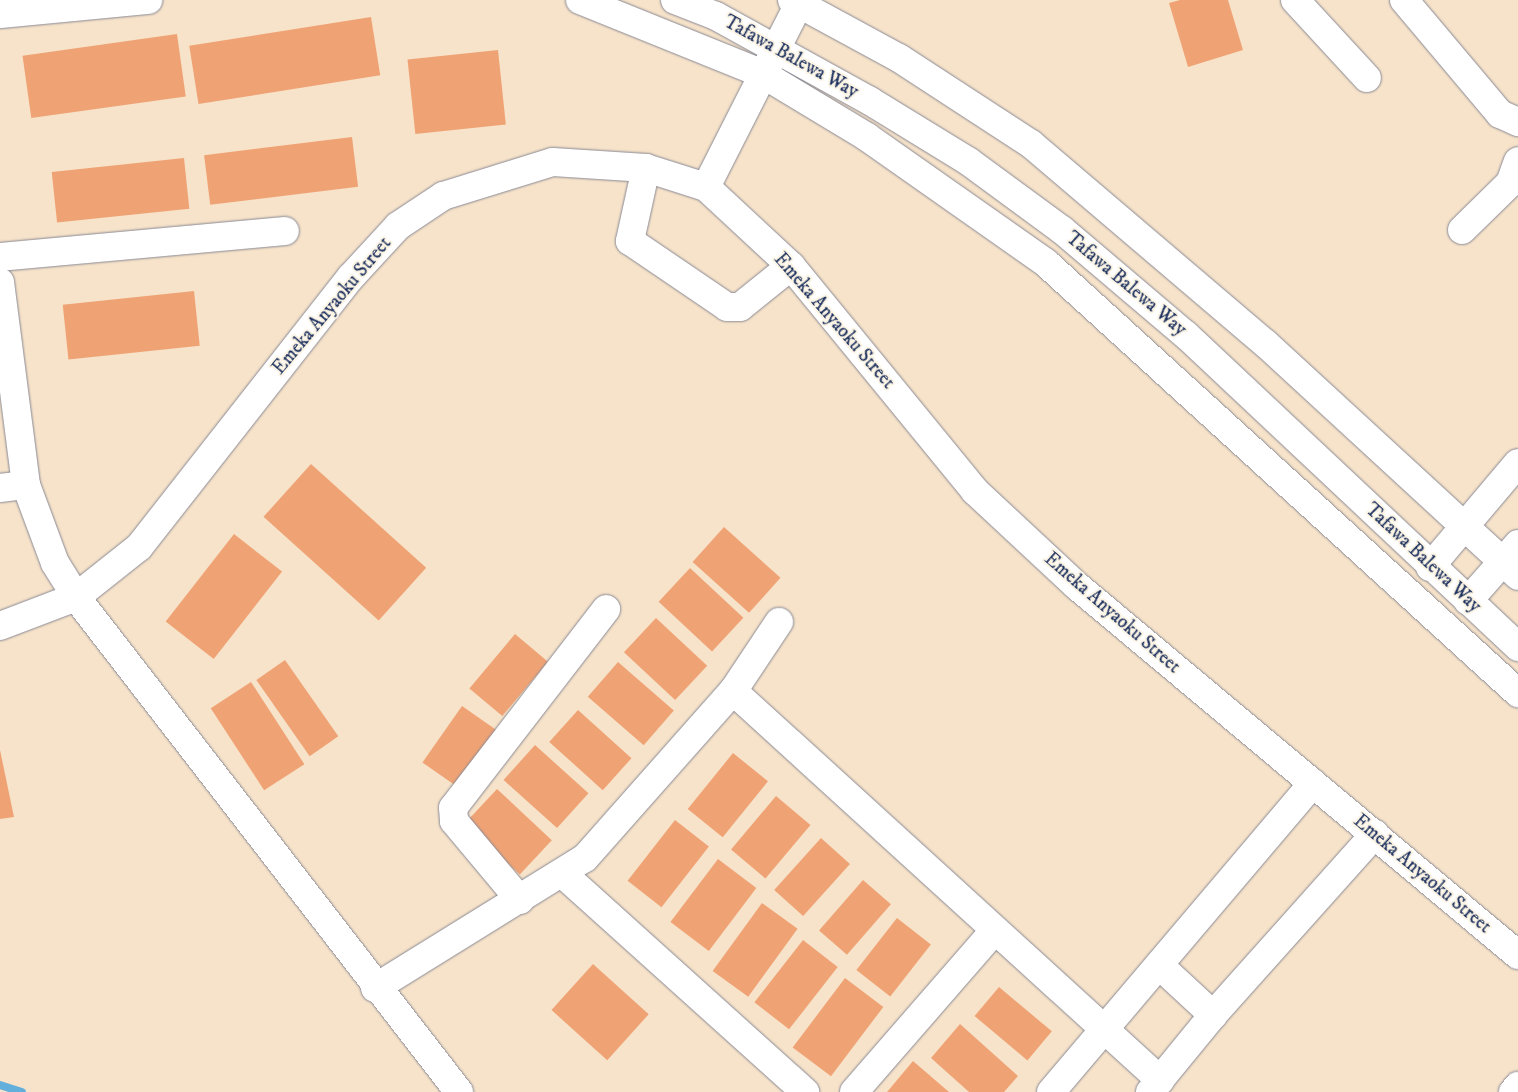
<!DOCTYPE html>
<style>
body{margin:0}
#map{position:relative;width:1518px;height:1092px;overflow:hidden;background:#f7e3ca;font-family:"IM FELL DW Pica",serif}
div>[style]{position:absolute}
[style*='--x']{left:calc(var(--x)*1px);top:calc(var(--y)*1px);width:calc(var(--w)*1px);rotate:calc(var(--a)*1deg)}
.stream>*{height:8px;margin:-4px;padding:0 4px;transform-origin:4px;border-radius:4px;background:#62afdb}
.building>*{inset:0;background:#efa375;transform-origin:0 0}
.roads{filter:drop-shadow(0 0 1px #898994) drop-shadow(0 0 1px #898994)}
.minor>*{height:28px;margin:-14px;padding:0 14px;transform-origin:14px;border-radius:14px;background:#fff}
.major>*{height:28px;margin:-14px;padding:0 14px;transform-origin:14px;border-radius:14px;background:#fff}
span{translate:-50% -50%;white-space:nowrap;text-align:center;line-height:1.15;-webkit-text-stroke:4px #fcf5e5;paint-order:stroke}
.street-label{font-size:19px;color:#1b2f5e}
</style>
<div id="map">
<div class="stream">
<i style="--x:0;--y:1085;--w:23;--a:18"></i>
</div>
<div class="building">
<i style="clip-path:polygon(1180px 0,1228px 0,1243px 50px,1188px 67px,1169px 3px)"></i>
<i style="left:371px;top:17px;width:59px;height:184px;rotate:81deg"></i>
<i style="left:177px;top:34px;width:63px;height:156px;rotate:82deg"></i>
<i style="left:498px;top:50px;width:75px;height:91px;rotate:84deg"></i>
<i style="left:352px;top:137px;width:50px;height:149px;rotate:83deg"></i>
<i style="left:184px;top:158px;width:51px;height:133px;rotate:84deg"></i>
<i style="left:194px;top:291px;width:55px;height:132px;rotate:84deg"></i>
<i style="left:311px;top:464px;width:155px;height:71px;rotate:42deg"></i>
<i style="left:724px;top:527px;width:76px;height:47px;rotate:42deg"></i>
<i style="left:234px;top:534px;width:61px;height:111px;rotate:38deg"></i>
<i style="left:690px;top:568px;width:73px;height:46px;rotate:43deg"></i>
<i style="left:656px;top:618px;width:70px;height:47px;rotate:43deg"></i>
<i style="left:515px;top:634px;width:43px;height:71px;rotate:40deg"></i>
<i style="left:285px;top:660px;width:93px;height:35px;rotate:55deg"></i>
<i style="left:618px;top:662px;width:74px;height:46px;rotate:41deg"></i>
<i style="left:251px;top:682px;width:98px;height:48px;rotate:57deg"></i>
<i style="left:462px;top:706px;width:42px;height:69px;rotate:35deg"></i>
<i style="left:578px;top:710px;width:72px;height:43px;rotate:42deg"></i>
<i style="left:535px;top:745px;width:72px;height:47px;rotate:42deg"></i>
<i style="clip-path:polygon(0 750px,14px 817px,0 819px)"></i>
<i style="left:733px;top:753px;width:45px;height:72px;rotate:39deg"></i>
<i style="left:497px;top:789px;width:75px;height:47px;rotate:43deg"></i>
<i style="left:776px;top:796px;width:45px;height:70px;rotate:40deg"></i>
<i style="left:675px;top:820px;width:43px;height:77px;rotate:38deg"></i>
<i style="left:821px;top:838px;width:39px;height:70px;rotate:42deg"></i>
<i style="left:718px;top:859px;width:48px;height:79px;rotate:37deg"></i>
<i style="left:863px;top:880px;width:37px;height:67px;rotate:41deg"></i>
<i style="left:762px;top:903px;width:44px;height:84px;rotate:36deg"></i>
<i style="left:897px;top:918px;width:43px;height:66px;rotate:38deg"></i>
<i style="left:803px;top:940px;width:44px;height:79px;rotate:38deg"></i>
<i style="left:593px;top:964px;width:75px;height:62px;rotate:42deg"></i>
<i style="left:845px;top:978px;width:48px;height:87px;rotate:37deg"></i>
<i style="left:999px;top:987px;width:69px;height:38px;rotate:40deg"></i>
<i style="clip-path:polygon(960px 1024px,1018px 1076px,1004px 1092px,969px 1092px,931px 1058px)"></i>
<i style="clip-path:polygon(913px 1061px,949px 1092px,887px 1092px)"></i>
</div>
<div class="roads">
<div class="minor">
<i style="--x:580;--y:0;--w:195;--a:22"></i>
<i style="--x:761;--y:73;--w:124;--a:31.1"></i>
<i style="--x:867;--y:137;--w:219;--a:35.1"></i>
<i style="--x:1046;--y:263;--w:639;--a:42.33"></i>
<i style="--x:1295;--y:0;--w:106;--a:47.3"></i>
<i style="--x:1404;--y:0;--w:149;--a:49.9"></i>
<i style="--x:1500;--y:114;--w:20;--a:24"></i>
<i style="--x:0;--y:14;--w:149;--a:-5.4"></i>
<i style="--x:646;--y:168;--w:75;--a:102.4"></i>
<i style="--x:630;--y:241;--w:117;--a:34.2"></i>
<i style="--x:727;--y:307;--w:13;--a:0"></i>
<i style="--x:740;--y:307;--w:65;--a:-38.8"></i>
<i style="--x:706;--y:187;--w:205;--a:-63.1"></i>
<i style="--x:1462;--y:230;--w:67;--a:-44.4"></i>
<i style="--x:1510;--y:183;--w:23;--a:-70"></i>
<i style="--x:0;--y:257;--w:286;--a:-5.2"></i>
<i style="--x:0;--y:282;--w:205;--a:82.7"></i>
<i style="--x:26;--y:485;--w:83;--a:69.6"></i>
<i style="--x:55;--y:563;--w:40;--a:58"></i>
<i style="--x:76;--y:597;--w:626;--a:52.27"></i>
<i style="--x:0;--y:488;--w:26;--a:-7"></i>
<i style="--x:0;--y:626;--w:81;--a:-20.9"></i>
<i style="--x:76;--y:597;--w:80;--a:-38.4"></i>
<i style="--x:139;--y:547;--w:343;--a:-51.9"></i>
<i style="--x:351;--y:277;--w:69;--a:-47.3"></i>
<i style="--x:398;--y:226;--w:54;--a:-33.7"></i>
<i style="--x:443;--y:196;--w:115;--a:-17.2"></i>
<i style="--x:553;--y:162;--w:93;--a:3.7"></i>
<i style="--x:646;--y:168;--w:63;--a:17.6"></i>
<i style="--x:706;--y:187;--w:116;--a:42.9"></i>
<i style="--x:791;--y:266;--w:291;--a:50.7"></i>
<i style="--x:975;--y:491;--w:139;--a:43"></i>
<i style="--x:1077;--y:586;--w:575;--a:39.92"></i>
<i style="--x:733;--y:691;--w:578;--a:42.33"></i>
<i style="--x:563;--y:874;--w:326;--a:42"></i>
<i style="--x:520;--y:900;--w:103;--a:-129.9"></i>
<i style="--x:454;--y:821;--w:13;--a:-94"></i>
<i style="--x:453;--y:808;--w:251;--a:-52.4"></i>
<i style="--x:1159;--y:965;--w:74;--a:42.8"></i>
<i style="--x:375;--y:988;--w:247;--a:-31.8"></i>
<i style="--x:585;--y:858;--w:223;--a:-48.5"></i>
<i style="--x:733;--y:691;--w:83;--a:-56.3"></i>
<i style="--x:854;--y:1092;--w:212;--a:-49"></i>
<i style="--x:1051;--y:1092;--w:405;--a:-49.7"></i>
<i style="--x:1150;--y:1092;--w:99;--a:-50.7"></i>
<i style="--x:1213;--y:1015;--w:243;--a:-48.2"></i>
<i style="--x:1513;--y:1092;--w:8;--a:-50"></i>
</div>
<div class="major">
<i style="--x:675;--y:0;--w:44;--a:21.3"></i>
<i style="--x:716;--y:16;--w:176;--a:28.9"></i>
<i style="--x:870;--y:101;--w:115;--a:31.5"></i>
<i style="--x:968;--y:161;--w:117;--a:36.3"></i>
<i style="--x:1062;--y:230;--w:162;--a:40.3"></i>
<i style="--x:1186;--y:335;--w:456;--a:43.2"></i>
<i style="--x:792;--y:0;--w:122;--a:28.5"></i>
<i style="--x:899;--y:58;--w:158;--a:33.1"></i>
<i style="--x:1031;--y:144;--w:307;--a:40.4"></i>
<i style="--x:1265;--y:343;--w:344;--a:42.6"></i>
<i style="--x:1430;--y:567;--w:136;--a:-49.8"></i>
<i style="--x:1468;--y:601;--w:76;--a:-48.7"></i>
</div>
</div>
<div class="street-label">
<span style="left:791px;top:57px;rotate:29deg">Tafawa Balewa Way</span>
<span style="left:1126px;top:284px;rotate:40deg">Tafawa Balewa Way</span>
<span style="left:332px;top:306px;rotate:-50deg">Emeka Anyaoku Street</span>
<span style="left:834px;top:321px;rotate:49deg">Emeka Anyaoku Street</span>
<span style="left:1423px;top:558px;rotate:43deg">Tafawa Balewa Way</span>
<span style="left:1112px;top:613px;rotate:41deg">Emeka Anyaoku Street</span>
<span style="left:1422px;top:874px;rotate:40deg">Emeka Anyaoku Street</span>
</div>
</div>
